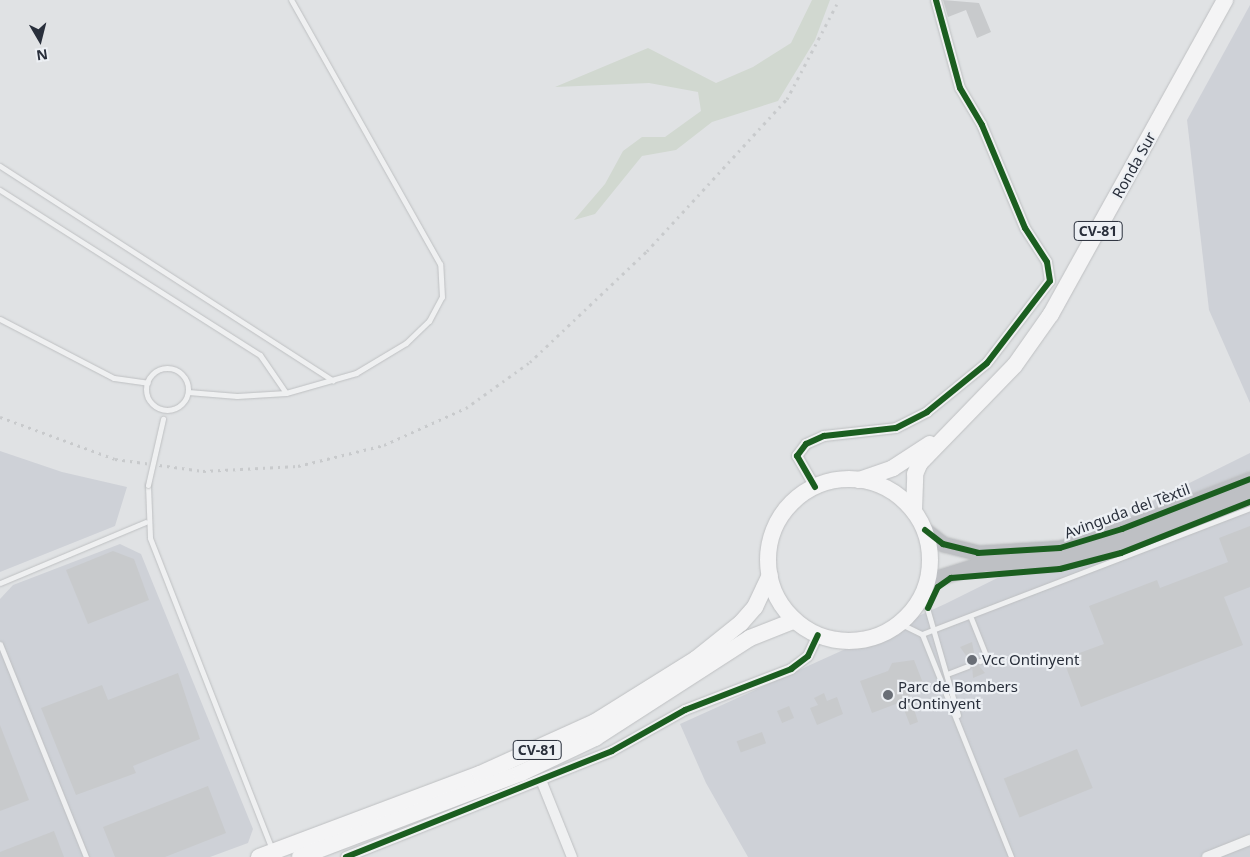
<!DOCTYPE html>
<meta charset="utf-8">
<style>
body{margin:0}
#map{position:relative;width:1250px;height:857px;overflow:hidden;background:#e0e2e4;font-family:"Noto Sans",sans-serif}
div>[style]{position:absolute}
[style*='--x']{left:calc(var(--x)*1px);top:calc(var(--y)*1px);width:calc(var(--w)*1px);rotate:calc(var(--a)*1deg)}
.built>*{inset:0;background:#ced1d7}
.green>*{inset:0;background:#d1d8d0}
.building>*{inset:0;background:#c8cacc;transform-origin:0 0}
.roads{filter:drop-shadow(0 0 1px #bec0c2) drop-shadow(0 0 1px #bec0c2)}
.lane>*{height:5px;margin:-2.5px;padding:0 2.5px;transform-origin:2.5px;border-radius:2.5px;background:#eff0f1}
.lane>.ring{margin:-2.5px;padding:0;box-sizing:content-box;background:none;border:5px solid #eff0f1;border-radius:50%}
.street>*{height:10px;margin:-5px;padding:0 5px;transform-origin:5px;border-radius:5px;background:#eff0f1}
.secondary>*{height:15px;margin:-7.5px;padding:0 7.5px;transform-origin:7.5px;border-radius:7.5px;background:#bec0c4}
.primary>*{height:16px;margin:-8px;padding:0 8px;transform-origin:8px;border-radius:8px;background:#f4f4f5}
.primary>.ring{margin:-8px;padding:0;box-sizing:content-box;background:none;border:16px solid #f4f4f5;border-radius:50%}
.rail>*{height:3px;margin-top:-1.5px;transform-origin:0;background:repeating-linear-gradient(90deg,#c8cacc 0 2.5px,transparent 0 7.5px)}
.bridges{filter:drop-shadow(0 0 1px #bec0c2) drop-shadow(0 0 1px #bec0c2)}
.lane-bridge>*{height:5px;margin:-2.5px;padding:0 2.5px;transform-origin:2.5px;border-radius:2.5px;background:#eff0f1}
.cycleway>*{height:6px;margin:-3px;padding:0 3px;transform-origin:3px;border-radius:3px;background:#1b5e20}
.dots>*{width:14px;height:14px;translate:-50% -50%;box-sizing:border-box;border:2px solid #edf0f4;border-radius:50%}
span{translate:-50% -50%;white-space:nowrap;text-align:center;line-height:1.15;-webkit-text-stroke:4.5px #edf0f4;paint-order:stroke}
.shield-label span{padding:1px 4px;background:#edf0f4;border:1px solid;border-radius:4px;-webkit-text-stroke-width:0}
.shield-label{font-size:14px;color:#292f3b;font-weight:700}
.street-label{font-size:15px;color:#292f3b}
.poi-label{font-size:15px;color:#292f3b}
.left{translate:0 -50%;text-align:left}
.north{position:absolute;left:15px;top:15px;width:50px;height:50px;-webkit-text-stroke:4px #edf0f4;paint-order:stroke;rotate:172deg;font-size:14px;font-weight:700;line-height:20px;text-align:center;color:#292f3b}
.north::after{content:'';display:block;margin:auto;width:18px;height:22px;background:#292f3b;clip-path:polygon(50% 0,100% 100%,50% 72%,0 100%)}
</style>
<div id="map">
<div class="built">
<i style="clip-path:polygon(1250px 5px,1250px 403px,1209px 310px,1187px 120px)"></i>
<i style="clip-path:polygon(0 451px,62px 472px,127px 487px,115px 526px,0 572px)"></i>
<i style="clip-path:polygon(1250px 453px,1250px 857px,748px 857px,706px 783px,680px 724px,945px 604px)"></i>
<i style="clip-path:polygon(120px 544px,141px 554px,253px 829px,248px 843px,210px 857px,0 857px,0 599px,13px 585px)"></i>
</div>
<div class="green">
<i style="clip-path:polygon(812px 0,830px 0,815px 40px,778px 101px,712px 122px,676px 150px,642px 156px,595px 214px,574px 220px,605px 184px,623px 151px,642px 137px,665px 137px,701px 111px,698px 92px,649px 83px,555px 87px,648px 48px,716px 83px,753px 67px,791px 43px)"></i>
</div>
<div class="building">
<i style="clip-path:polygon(943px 0,979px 3px,991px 32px,977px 38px,966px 10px,948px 17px)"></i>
<i style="clip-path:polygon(1250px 526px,1250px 587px,1224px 597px,1243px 645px,1081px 707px,1063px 659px,1104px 644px,1089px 606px,1157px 580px,1160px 588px,1228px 562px,1219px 538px)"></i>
<i style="clip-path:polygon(113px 551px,134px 559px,149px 600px,88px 624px,66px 570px)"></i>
<i style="clip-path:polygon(972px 642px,976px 662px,985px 673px,973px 678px,972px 664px,960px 647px)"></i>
<i style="clip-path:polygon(914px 660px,923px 683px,908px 689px,918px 722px,910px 725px,901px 702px,872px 713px,860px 681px,888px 671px,892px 663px)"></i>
<i style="clip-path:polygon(178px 673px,200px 739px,133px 766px,136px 773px,76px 795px,41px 708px,102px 685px,108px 700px)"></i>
<i style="clip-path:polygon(824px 693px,827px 701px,837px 697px,843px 714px,817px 725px,810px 708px,818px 705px,814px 698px)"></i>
<i style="left:789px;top:706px;width:13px;height:13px;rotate:67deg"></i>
<i style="clip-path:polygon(0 725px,29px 800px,0 811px)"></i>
<i style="left:762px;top:732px;width:12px;height:27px;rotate:70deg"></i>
<i style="left:1077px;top:749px;width:42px;height:79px;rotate:68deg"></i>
<i style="clip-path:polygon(208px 786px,226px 833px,165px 857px,115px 857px,103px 827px)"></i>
<i style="clip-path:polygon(54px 831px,64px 857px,0 857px,0 852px)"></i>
</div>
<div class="roads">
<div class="lane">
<i style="--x:0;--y:166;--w:396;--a:32.8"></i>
<i style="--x:0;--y:190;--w:308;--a:32.4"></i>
<i style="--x:260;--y:355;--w:46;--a:55.6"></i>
<i style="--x:0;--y:319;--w:128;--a:27.4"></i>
<i style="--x:114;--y:378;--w:34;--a:8"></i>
<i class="ring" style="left:146px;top:368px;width:37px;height:37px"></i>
<i style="--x:188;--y:392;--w:49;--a:4.7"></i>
<i style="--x:237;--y:396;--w:49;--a:-3.5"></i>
<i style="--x:286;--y:393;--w:73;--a:-15.9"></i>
<i style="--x:356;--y:373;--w:58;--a:-31"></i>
<i style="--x:406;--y:343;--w:32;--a:-44"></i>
<i style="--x:429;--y:321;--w:27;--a:-62"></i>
<i style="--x:442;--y:297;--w:33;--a:-93"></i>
<i style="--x:440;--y:264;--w:303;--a:-119.4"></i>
<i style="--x:148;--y:485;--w:53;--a:87.8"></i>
<i style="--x:150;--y:538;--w:334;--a:68.6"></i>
<i style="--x:0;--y:583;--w:158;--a:-22.7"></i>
<i style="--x:923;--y:594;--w:126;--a:73.9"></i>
<i style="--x:971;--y:618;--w:43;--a:68.2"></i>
<i style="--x:987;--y:658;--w:8;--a:157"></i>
<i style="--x:899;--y:623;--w:25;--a:26"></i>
<i style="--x:922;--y:634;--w:240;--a:68.2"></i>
<i style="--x:922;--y:634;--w:351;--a:-21"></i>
<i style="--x:0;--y:644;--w:230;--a:68"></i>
<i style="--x:947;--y:674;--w:22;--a:-21"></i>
</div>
<div class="street">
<i style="--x:815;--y:487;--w:36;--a:-120"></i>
<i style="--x:797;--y:456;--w:15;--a:-53"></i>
<i style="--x:806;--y:444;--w:20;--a:-24"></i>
<i style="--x:824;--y:436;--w:72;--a:-6.3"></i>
<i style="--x:896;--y:428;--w:35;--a:-27"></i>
<i style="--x:927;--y:412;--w:77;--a:-39.2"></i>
<i style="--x:987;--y:363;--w:103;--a:-52.5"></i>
<i style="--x:1050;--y:281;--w:19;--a:-99"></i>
<i style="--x:1047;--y:262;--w:40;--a:-122.9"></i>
<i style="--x:1025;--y:228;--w:112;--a:-112.7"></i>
<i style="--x:982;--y:125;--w:43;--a:-120.7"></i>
<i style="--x:960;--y:88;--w:91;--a:-105.3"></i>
<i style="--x:541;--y:780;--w:83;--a:68.1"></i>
<i style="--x:346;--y:857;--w:286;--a:-21.7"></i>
<i style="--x:612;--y:751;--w:84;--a:-29.3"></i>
<i style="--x:685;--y:710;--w:114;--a:-21.1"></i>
<i style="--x:791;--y:669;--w:21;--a:-37"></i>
<i style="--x:808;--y:656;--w:23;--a:-65"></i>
<i style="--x:1207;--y:857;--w:46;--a:-21.6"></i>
</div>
<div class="secondary">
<i style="--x:925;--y:530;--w:23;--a:38"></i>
<i style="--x:943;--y:544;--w:36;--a:14"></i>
<i style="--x:978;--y:553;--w:82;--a:-3.5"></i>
<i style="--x:1060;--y:548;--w:65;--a:-17"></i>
<i style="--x:1122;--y:529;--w:137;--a:-21.3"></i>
<i style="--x:927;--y:581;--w:60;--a:-17.5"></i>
<i style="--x:984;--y:563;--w:71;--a:-0.8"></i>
<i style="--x:1055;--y:562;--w:38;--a:-14"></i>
<i style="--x:1092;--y:553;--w:169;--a:-20.5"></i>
</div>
<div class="primary">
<i class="ring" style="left:768px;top:479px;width:146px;height:146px"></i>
<i style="--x:859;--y:480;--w:36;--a:-19"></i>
<i style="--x:893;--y:468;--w:44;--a:-33"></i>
<i style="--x:914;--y:511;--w:37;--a:-88"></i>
<i style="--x:915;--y:474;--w:12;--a:-66"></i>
<i style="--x:920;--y:463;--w:136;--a:-45.9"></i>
<i style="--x:1015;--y:365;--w:62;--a:-54.8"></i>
<i style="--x:1051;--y:314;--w:359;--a:-61"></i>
<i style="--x:259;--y:857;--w:236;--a:-20.6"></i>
<i style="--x:480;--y:774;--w:126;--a:-24.3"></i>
<i style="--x:595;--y:722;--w:119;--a:-32"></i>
<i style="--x:696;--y:659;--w:58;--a:-38.7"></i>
<i style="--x:741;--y:623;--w:21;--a:-49"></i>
<i style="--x:755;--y:607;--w:35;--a:-65"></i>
<i style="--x:300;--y:857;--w:236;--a:-20.8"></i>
<i style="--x:521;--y:773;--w:82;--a:-25.3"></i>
<i style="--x:595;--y:738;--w:184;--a:-32.8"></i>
<i style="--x:750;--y:638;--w:46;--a:-21.6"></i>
</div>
</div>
<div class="rail">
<i style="--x:0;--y:417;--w:122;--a:20.1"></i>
<i style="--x:115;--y:459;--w:89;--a:7.8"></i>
<i style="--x:203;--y:471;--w:95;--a:-3"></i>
<i style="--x:298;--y:466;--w:89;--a:-13.7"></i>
<i style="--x:384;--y:445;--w:90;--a:-24.3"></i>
<i style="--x:466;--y:408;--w:79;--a:-35.7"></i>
<i style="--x:530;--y:362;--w:161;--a:-43.5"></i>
<i style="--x:647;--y:251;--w:207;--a:-47.4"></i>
<i style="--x:787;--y:99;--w:112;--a:-62.3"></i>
</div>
<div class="bridges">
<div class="lane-bridge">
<i style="--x:148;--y:485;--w:68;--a:-77.2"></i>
</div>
</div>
<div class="cycleway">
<i style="--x:815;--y:487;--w:36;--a:-120"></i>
<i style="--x:797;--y:456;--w:15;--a:-53"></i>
<i style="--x:806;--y:444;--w:20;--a:-24"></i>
<i style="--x:824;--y:436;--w:72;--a:-6.3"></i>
<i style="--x:896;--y:428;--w:35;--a:-27"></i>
<i style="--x:927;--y:412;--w:77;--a:-39.2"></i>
<i style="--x:987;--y:363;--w:103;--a:-52.5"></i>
<i style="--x:1050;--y:281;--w:19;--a:-99"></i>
<i style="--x:1047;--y:262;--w:40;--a:-122.9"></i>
<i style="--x:1025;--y:228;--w:112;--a:-112.7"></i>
<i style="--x:982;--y:125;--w:43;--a:-120.7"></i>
<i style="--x:960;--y:88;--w:91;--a:-105.3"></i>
<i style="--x:925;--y:530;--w:23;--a:38"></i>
<i style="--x:943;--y:544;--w:36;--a:14"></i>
<i style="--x:978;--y:553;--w:82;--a:-3.5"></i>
<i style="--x:1060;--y:548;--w:65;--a:-17"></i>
<i style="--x:1122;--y:529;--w:137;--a:-21.3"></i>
<i style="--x:928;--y:608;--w:23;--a:-65"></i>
<i style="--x:938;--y:587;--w:16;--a:-35"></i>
<i style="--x:951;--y:578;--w:109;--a:-4.7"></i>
<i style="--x:1060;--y:569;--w:63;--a:-14.7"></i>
<i style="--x:1121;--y:553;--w:139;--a:-21.6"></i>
<i style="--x:346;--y:857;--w:286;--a:-21.7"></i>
<i style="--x:612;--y:751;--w:84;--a:-29.3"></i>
<i style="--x:685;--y:710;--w:114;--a:-21.1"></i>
<i style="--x:791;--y:669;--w:21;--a:-37"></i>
<i style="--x:808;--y:656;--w:23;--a:-65"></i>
</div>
<div class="dots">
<i style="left:972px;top:660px;background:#696e76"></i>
<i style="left:888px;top:695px;background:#696e76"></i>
</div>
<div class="shield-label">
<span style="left:1098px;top:231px">CV-81</span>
<span style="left:537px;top:750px">CV-81</span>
</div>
<div class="street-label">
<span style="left:1134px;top:165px;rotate:-61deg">Ronda Sur</span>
<span style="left:1127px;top:511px;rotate:-20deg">Avinguda del Tèxtil</span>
</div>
<div class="poi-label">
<span class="left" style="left:982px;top:660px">Vcc Ontinyent</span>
<span class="left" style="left:898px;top:695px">Parc de Bombers<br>d'Ontinyent</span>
</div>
<div class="north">N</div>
</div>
